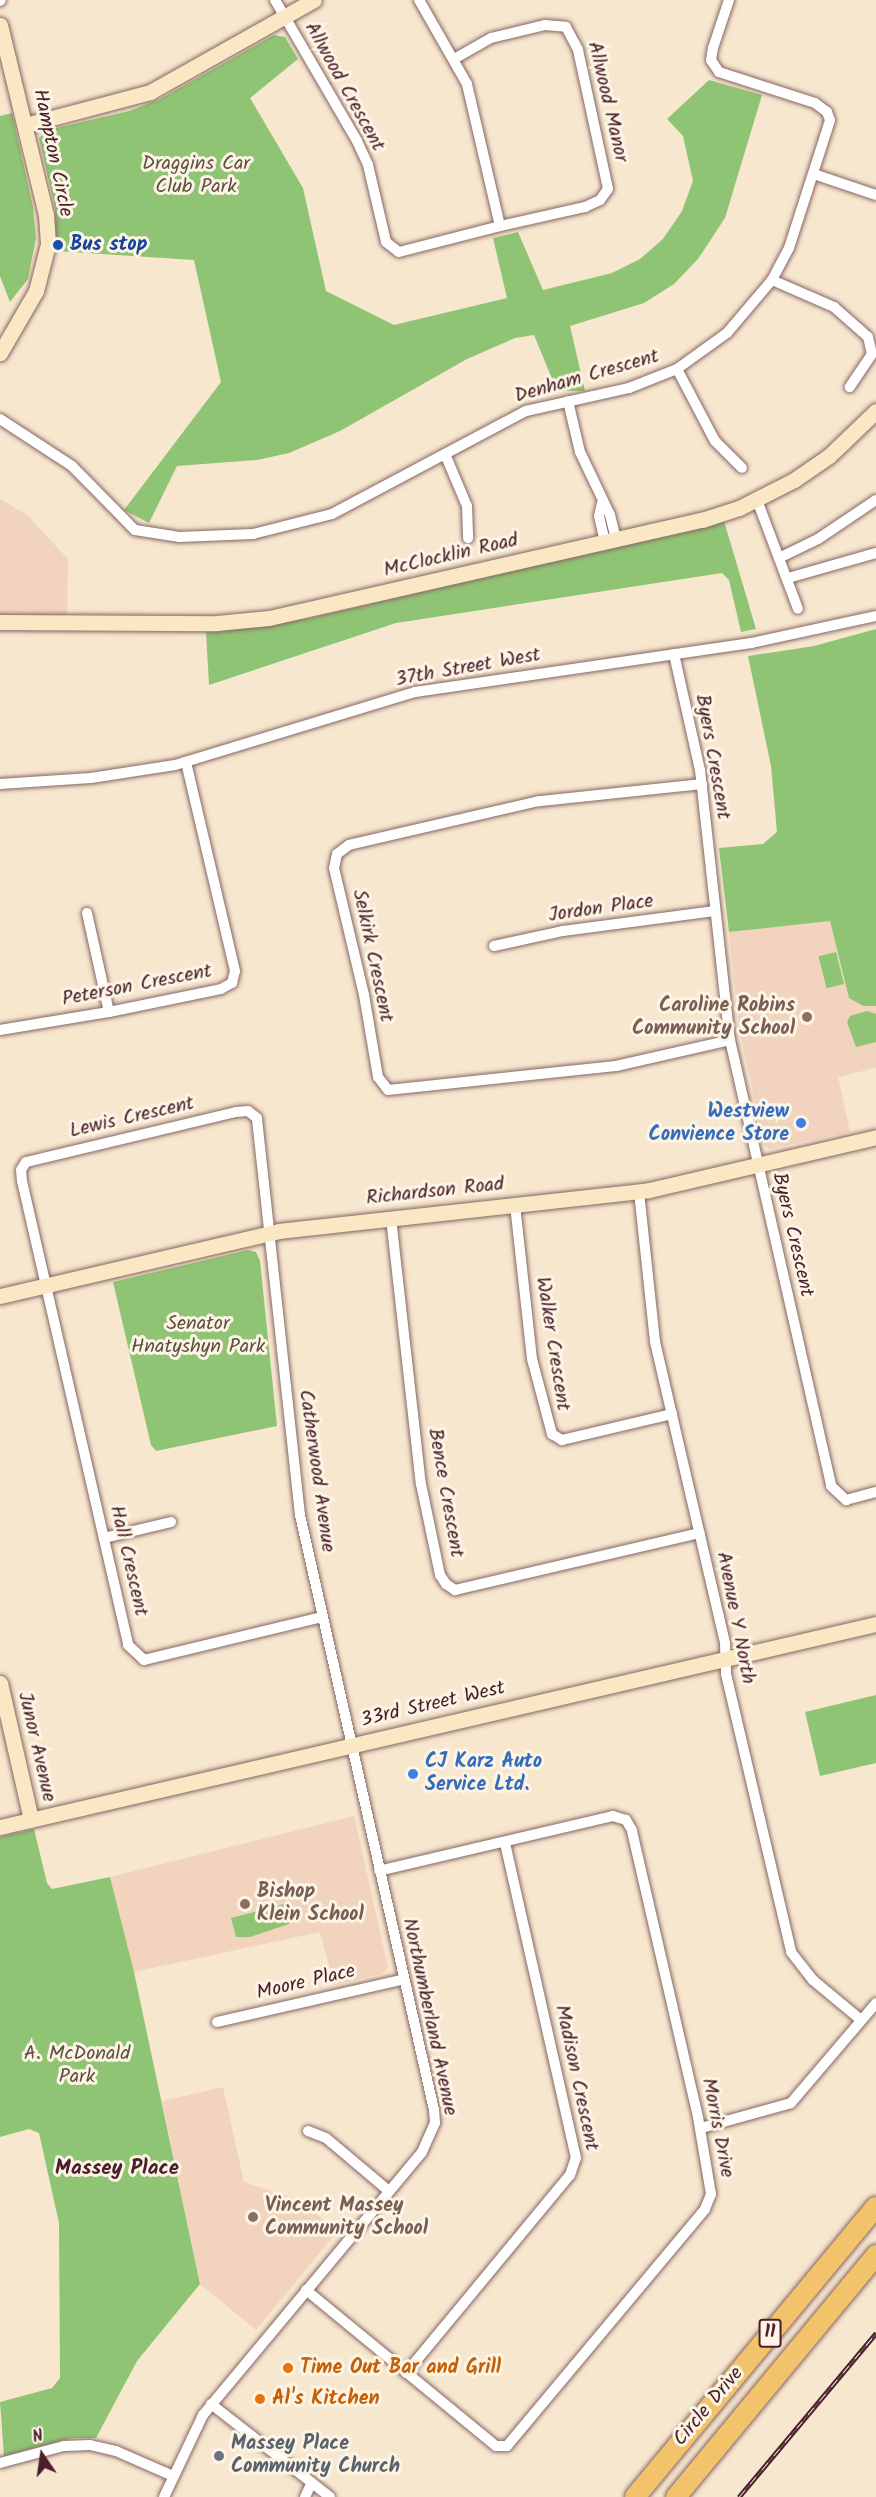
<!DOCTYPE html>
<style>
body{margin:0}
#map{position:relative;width:876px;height:2497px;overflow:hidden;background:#f7e7cf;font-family:Kalam,sans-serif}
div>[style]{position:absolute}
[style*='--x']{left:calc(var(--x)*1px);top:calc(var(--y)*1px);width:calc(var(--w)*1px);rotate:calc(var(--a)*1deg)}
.built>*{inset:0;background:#f2d4be}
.green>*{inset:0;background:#90c475;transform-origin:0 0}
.roads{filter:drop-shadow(0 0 2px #876564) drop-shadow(0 0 2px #876564)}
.street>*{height:10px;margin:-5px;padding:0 5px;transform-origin:5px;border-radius:5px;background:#fff}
.secondary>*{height:15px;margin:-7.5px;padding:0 7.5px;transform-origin:7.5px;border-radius:7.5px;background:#fae7c3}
.highway>*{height:20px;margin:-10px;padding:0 10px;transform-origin:10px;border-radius:10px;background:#f2c36a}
.rail>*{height:5px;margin-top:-2.5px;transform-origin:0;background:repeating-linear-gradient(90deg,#fcf5e5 0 9px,#4a1f2b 0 18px);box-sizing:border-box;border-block:2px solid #4a1f2b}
.dots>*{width:16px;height:16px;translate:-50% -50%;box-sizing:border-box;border:3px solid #fcf5e5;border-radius:50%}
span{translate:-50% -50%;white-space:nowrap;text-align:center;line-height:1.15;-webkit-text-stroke:6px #fcf5e5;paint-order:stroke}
.shield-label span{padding:2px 4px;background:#fcf5e5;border:2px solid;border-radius:4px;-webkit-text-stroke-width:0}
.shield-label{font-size:18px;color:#4a1f2b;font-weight:700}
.street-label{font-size:20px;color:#4a1f2b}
.park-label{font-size:20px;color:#5f5141}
.transit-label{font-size:20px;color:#164399;font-weight:700}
.left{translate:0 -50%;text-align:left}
.education-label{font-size:20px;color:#785e54;font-weight:700}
.right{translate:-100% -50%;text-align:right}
.shop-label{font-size:20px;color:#366cbe;font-weight:700}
.food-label{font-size:20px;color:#c56008;font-weight:700}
.worship-label{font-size:20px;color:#5b616d;font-weight:700}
.neighbourhood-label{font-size:21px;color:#4a1f2b;font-weight:700}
.north{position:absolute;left:12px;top:2425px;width:60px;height:60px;-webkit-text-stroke:4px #fcf5e5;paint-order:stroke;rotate:347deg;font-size:16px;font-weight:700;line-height:24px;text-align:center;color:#4a1f2b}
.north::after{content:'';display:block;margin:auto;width:21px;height:27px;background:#4a1f2b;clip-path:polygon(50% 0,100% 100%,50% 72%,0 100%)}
</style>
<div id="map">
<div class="built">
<i style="clip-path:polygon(0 499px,27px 515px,68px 559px,67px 615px,0 616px)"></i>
<i style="clip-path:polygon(830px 921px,849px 998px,863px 1006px,876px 1006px,876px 1068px,838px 1077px,850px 1132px,769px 1149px,764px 1145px,739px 1027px,729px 932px)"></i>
<i style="clip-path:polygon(354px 1816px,388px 1967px,384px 1973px,334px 1985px,320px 1932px,134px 1972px,110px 1877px)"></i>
<i style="clip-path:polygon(223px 2087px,244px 2182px,302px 2201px,337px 2232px,256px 2330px,200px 2284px,162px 2101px)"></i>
</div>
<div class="green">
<i style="clip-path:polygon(274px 35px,285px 37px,298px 59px,250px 98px,303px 188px,326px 291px,394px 325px,507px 298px,493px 238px,518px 232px,543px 290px,612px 273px,640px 259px,663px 239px,682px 211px,693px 181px,683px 136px,667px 119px,709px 80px,762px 95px,725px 218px,698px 259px,674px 284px,644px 303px,570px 326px,585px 391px,557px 391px,534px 335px,515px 338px,467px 359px,340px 431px,289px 453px,257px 460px,177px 466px,149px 523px,124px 510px,221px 382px,194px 260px,56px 251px,55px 208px,39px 138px,48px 130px,129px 111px,160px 99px)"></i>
<i style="clip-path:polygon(12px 113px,33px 207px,36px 238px,28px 279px,10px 302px,0 276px,0 116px)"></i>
<i style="clip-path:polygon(724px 521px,756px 629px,741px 632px,729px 580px,722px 573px,396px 623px,209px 685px,206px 632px,306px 619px)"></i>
<i style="clip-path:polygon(876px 629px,876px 1006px,863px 1006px,849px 998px,830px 921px,729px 932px,719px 848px,763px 844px,777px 832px,771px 766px,748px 656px,814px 646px)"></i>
<i style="left:836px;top:952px;width:33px;height:18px;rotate:76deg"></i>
<i style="clip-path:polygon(867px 1011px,876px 1014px,876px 1042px,856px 1047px,847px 1022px,850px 1016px)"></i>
<i style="clip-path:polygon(248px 1250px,256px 1252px,260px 1261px,277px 1426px,156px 1451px,151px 1445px,113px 1282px)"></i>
<i style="clip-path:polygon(876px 1695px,876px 1763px,820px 1776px,805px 1712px)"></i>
<i style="clip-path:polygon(34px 1829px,47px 1883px,52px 1889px,110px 1877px,134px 1972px,200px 2284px,137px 2361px,96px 2438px,72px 2438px,4px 2456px,0 2402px,52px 2388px,60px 2378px,59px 2223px,39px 2133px,29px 2129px,0 2137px,0 1837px)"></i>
<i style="clip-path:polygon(284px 1904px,289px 1924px,250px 1937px,236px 1937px,231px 1918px)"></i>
</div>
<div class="roads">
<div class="street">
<i style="--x:275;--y:0;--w:163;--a:59.8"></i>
<i style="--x:357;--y:141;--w:26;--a:65"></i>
<i style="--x:368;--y:165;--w:79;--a:76.8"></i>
<i style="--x:386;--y:242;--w:16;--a:38"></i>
<i style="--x:399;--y:252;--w:104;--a:-14.4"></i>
<i style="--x:500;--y:226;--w:146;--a:-103.1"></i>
<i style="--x:467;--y:84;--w:97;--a:-119.7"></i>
<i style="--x:0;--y:1;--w:1;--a:-45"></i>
<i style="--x:454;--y:59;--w:43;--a:-29.6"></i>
<i style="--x:491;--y:38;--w:56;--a:-13.5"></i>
<i style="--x:545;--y:25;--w:21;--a:5"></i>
<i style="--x:566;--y:27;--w:26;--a:62"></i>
<i style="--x:578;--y:50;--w:142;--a:77.8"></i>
<i style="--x:608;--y:189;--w:14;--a:126"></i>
<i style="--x:600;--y:200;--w:17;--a:155"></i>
<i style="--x:585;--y:207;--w:87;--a:167.4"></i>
<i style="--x:814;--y:174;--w:65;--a:18.7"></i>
<i style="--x:772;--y:280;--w:68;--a:23.5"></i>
<i style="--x:834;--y:307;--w:45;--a:41.4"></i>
<i style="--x:868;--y:337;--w:17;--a:77"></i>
<i style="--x:872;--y:354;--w:40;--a:124"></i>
<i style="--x:677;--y:369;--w:81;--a:62.2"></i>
<i style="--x:715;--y:441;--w:38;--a:45"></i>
<i style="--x:568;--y:401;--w:52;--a:76.8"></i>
<i style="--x:580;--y:452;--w:70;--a:64.5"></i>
<i style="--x:610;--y:515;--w:25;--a:76"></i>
<i style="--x:0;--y:419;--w:86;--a:33.1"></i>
<i style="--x:72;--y:466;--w:90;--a:45.5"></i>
<i style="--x:135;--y:530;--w:45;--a:9"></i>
<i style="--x:179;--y:537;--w:74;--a:-2.3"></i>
<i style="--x:253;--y:534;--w:81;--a:-14.2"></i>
<i style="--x:332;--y:514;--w:220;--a:-28"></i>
<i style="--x:526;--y:411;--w:106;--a:-12.6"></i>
<i style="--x:629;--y:388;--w:52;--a:-21.6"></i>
<i style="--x:677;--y:369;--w:62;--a:-35.8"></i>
<i style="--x:727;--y:333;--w:70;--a:-49.7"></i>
<i style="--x:772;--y:280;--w:36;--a:-62"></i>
<i style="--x:789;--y:248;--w:134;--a:-72.2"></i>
<i style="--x:830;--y:120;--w:9;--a:-111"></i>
<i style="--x:827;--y:112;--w:15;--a:-143"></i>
<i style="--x:815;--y:103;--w:101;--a:-162.1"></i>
<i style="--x:719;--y:72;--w:14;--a:-124"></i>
<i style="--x:711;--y:60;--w:12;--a:-81"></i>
<i style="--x:713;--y:48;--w:51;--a:-71.6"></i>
<i style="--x:445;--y:454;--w:56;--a:67.1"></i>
<i style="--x:467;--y:506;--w:32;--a:88"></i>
<i style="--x:757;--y:500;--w:116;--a:69.4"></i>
<i style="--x:602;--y:503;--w:13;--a:103"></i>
<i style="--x:599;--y:516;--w:27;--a:77"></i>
<i style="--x:781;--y:557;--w:41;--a:-25.9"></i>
<i style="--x:818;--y:539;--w:70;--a:-33.9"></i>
<i style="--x:788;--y:578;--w:91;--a:-15.9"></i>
<i style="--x:674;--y:654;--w:119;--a:77.4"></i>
<i style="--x:700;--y:770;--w:272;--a:83.7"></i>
<i style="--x:730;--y:1040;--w:457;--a:77.2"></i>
<i style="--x:831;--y:1486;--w:21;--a:43"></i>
<i style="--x:846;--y:1500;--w:31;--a:-15"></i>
<i style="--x:0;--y:784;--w:91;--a:-3.8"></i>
<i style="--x:91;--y:778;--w:85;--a:-8.8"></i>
<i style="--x:175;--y:765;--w:251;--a:-16.9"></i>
<i style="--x:415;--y:692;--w:340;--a:-8.3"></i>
<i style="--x:751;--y:643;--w:128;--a:-12.2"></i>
<i style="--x:702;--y:784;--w:164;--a:174"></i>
<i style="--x:539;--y:801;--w:195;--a:167"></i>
<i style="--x:349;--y:845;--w:15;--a:143"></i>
<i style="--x:337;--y:854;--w:14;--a:102"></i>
<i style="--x:334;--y:868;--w:130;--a:76.7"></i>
<i style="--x:364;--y:995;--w:83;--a:80.3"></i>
<i style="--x:378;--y:1077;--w:16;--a:52"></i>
<i style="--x:388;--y:1090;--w:229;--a:-6"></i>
<i style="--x:616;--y:1066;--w:117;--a:-12.8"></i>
<i style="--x:87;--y:913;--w:101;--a:77.5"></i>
<i style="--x:494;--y:946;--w:71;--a:-12.3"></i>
<i style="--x:563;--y:931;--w:153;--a:-7.5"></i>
<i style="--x:0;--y:1030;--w:110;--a:-9.4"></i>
<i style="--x:109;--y:1012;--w:114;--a:-11.6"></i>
<i style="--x:221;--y:989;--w:13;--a:-29"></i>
<i style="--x:232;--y:983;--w:12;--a:-76"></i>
<i style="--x:235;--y:971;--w:215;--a:-103.2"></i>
<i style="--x:639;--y:1192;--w:151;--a:83.9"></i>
<i style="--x:655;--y:1342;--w:309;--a:76.9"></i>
<i style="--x:725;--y:1643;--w:31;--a:88"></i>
<i style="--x:726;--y:1674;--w:285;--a:76.8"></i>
<i style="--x:791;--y:1952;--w:36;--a:52"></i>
<i style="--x:813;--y:1980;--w:62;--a:39.8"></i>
<i style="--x:515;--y:1205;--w:155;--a:83.7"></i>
<i style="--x:532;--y:1359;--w:78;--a:75.1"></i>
<i style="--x:552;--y:1434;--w:12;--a:31"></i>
<i style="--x:562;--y:1440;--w:113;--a:-13.3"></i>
<i style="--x:391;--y:1218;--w:268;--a:83.6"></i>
<i style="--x:421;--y:1484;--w:93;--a:78.2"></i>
<i style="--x:440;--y:1575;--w:11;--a:56"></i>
<i style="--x:446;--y:1584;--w:11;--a:34"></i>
<i style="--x:455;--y:1590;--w:251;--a:-13.1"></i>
<i style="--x:104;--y:1538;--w:69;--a:-13.4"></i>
<i style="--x:217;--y:2022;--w:192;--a:-12.9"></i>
<i style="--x:701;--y:2128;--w:93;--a:-15.5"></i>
<i style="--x:791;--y:2103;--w:131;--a:-49.6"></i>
<i style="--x:308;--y:2131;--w:19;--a:21"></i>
<i style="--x:326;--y:2138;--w:82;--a:40.1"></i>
<i style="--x:306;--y:2290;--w:246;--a:39.4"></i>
<i style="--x:496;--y:2446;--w:11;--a:0"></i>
<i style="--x:507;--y:2446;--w:309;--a:-50.1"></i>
<i style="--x:705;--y:2209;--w:16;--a:-68"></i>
<i style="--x:711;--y:2194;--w:78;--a:-99.6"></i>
<i style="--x:698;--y:2117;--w:294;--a:-103"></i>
<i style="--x:632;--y:1830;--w:12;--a:-121"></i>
<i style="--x:626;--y:1820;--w:14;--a:-163"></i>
<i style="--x:613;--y:1816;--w:240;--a:166.8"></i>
<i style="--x:406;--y:2373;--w:257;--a:-50.4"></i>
<i style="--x:570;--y:2175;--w:18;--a:-71"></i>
<i style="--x:576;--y:2158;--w:324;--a:-102.7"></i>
<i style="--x:211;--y:2404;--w:151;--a:38"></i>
<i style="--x:0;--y:2463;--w:66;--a:-14.9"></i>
<i style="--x:64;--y:2446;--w:26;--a:-2"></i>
<i style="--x:90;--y:2445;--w:27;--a:13"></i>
<i style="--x:116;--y:2451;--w:62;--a:23.7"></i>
<i style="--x:164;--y:2497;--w:91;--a:-64.6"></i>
<i style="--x:203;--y:2415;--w:342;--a:-50.2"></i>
<i style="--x:422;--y:2152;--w:32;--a:-66"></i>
<i style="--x:435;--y:2123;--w:13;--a:-94"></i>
<i style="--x:434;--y:2110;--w:610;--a:-102.69"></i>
<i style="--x:300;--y:1515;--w:399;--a:-96.2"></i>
<i style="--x:257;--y:1118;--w:11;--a:-142"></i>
<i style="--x:248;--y:1111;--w:12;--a:175"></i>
<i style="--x:236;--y:1112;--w:216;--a:166.6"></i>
<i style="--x:26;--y:1162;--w:9;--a:122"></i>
<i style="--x:21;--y:1170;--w:11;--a:85"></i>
<i style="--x:22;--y:1181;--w:476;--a:77.1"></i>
<i style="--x:128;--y:1645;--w:22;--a:43"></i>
<i style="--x:144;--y:1660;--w:183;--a:-13.6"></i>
<i style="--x:305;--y:2497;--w:14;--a:-65"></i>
</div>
<div class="secondary">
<i style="--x:0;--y:25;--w:195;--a:76.4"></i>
<i style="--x:46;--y:215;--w:29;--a:86"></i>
<i style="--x:48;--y:244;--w:49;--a:104.3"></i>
<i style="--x:36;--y:291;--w:72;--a:120.1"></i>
<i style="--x:25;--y:125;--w:129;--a:-14.8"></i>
<i style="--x:150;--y:92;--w:188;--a:-29.3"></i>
<i style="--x:0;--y:622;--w:217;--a:0.3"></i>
<i style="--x:217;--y:623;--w:52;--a:-5.5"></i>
<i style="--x:269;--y:618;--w:444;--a:-12.8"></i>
<i style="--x:702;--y:520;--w:39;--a:-18"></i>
<i style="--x:739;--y:508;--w:62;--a:-27"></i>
<i style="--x:794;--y:480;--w:42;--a:-34.4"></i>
<i style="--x:829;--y:456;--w:65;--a:-43.8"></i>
<i style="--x:0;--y:1296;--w:286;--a:-13.1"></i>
<i style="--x:279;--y:1231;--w:372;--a:-6.3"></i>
<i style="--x:649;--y:1190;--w:233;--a:-13.1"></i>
<i style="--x:0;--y:1683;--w:140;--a:77.2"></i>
<i style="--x:0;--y:1827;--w:899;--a:-13.05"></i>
</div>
<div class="highway">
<i style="--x:635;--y:2497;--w:377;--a:-50.3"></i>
<i style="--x:676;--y:2497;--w:314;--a:-50.4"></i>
</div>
</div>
<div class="rail">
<i style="--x:739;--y:2497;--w:214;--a:-50.1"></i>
</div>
<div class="dots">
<i style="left:58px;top:245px;background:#1a4fb4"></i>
<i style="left:807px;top:1017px;background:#8d6e63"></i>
<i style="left:801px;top:1123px;background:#3f7fe0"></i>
<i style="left:413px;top:1774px;background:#3f7fe0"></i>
<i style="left:245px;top:1904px;background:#8d6e63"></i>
<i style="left:253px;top:2217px;background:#8d6e63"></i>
<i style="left:288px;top:2368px;background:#e8710a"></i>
<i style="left:260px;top:2399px;background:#e8710a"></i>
<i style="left:219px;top:2456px;background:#6b7280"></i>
</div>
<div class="shield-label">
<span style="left:770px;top:2333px">11</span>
</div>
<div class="street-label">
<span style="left:344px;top:87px;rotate:61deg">Allwood Crescent</span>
<span style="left:607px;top:102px;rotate:77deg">Allwood Manor</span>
<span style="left:52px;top:153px;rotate:78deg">Hampton Circle</span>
<span style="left:587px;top:377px;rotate:-16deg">Denham Crescent</span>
<span style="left:451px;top:556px;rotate:-13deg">McClocklin Road</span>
<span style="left:468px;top:668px;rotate:-10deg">37th Street West</span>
<span style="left:712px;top:757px;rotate:80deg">Byers Crescent</span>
<span style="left:601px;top:909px;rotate:-8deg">Jordon Place</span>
<span style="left:372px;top:956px;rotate:78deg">Selkirk Crescent</span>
<span style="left:137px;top:986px;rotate:-11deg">Peterson Crescent</span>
<span style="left:132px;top:1118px;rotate:-13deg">Lewis Crescent</span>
<span style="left:435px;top:1192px;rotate:-6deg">Richardson Road</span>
<span style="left:792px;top:1235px;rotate:77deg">Byers Crescent</span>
<span style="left:552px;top:1344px;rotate:81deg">Walker Crescent</span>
<span style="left:316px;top:1471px;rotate:82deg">Catherwood Avenue</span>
<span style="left:445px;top:1493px;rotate:80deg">Bence Crescent</span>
<span style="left:128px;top:1561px;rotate:77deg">Hall Crescent</span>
<span style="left:735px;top:1618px;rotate:79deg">Avenue Y North</span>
<span style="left:433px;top:1705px;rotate:-13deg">33rd Street West</span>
<span style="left:36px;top:1747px;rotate:77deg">Junor Avenue</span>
<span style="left:306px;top:1983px;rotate:-13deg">Moore Place</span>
<span style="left:429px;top:2017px;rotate:78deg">Northumberland Avenue</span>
<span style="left:576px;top:2078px;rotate:78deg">Madison Crescent</span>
<span style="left:717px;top:2128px;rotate:79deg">Morris Drive</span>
<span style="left:709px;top:2407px;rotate:-50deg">Circle Drive</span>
</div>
<div class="park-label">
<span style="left:196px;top:176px">Draggins Car<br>Club Park</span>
<span style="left:198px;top:1336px">Senator<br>Hnatyshyn Park</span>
<span style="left:77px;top:2066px">A. McDonald<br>Park</span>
</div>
<div class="transit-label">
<span class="left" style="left:70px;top:245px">Bus stop</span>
</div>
<div class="education-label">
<span class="right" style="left:795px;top:1018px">Caroline Robins<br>Community School</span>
<span class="left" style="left:257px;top:1904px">Bishop<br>Klein School</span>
<span class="left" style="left:265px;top:2218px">Vincent Massey<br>Community School</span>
</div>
<div class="shop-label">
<span class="right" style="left:789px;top:1124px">Westview<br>Convience Store</span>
<span class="left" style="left:425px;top:1774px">CJ Karz Auto<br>Service Ltd.</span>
</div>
<div class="food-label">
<span class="left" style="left:300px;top:2368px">Time Out Bar and Grill</span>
<span class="left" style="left:272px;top:2399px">Al's Kitchen</span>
</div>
<div class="worship-label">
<span class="left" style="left:231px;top:2456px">Massey Place<br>Community Church</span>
</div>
<div class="neighbourhood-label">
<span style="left:117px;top:2169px">Massey Place</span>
</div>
<div class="north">N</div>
</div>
